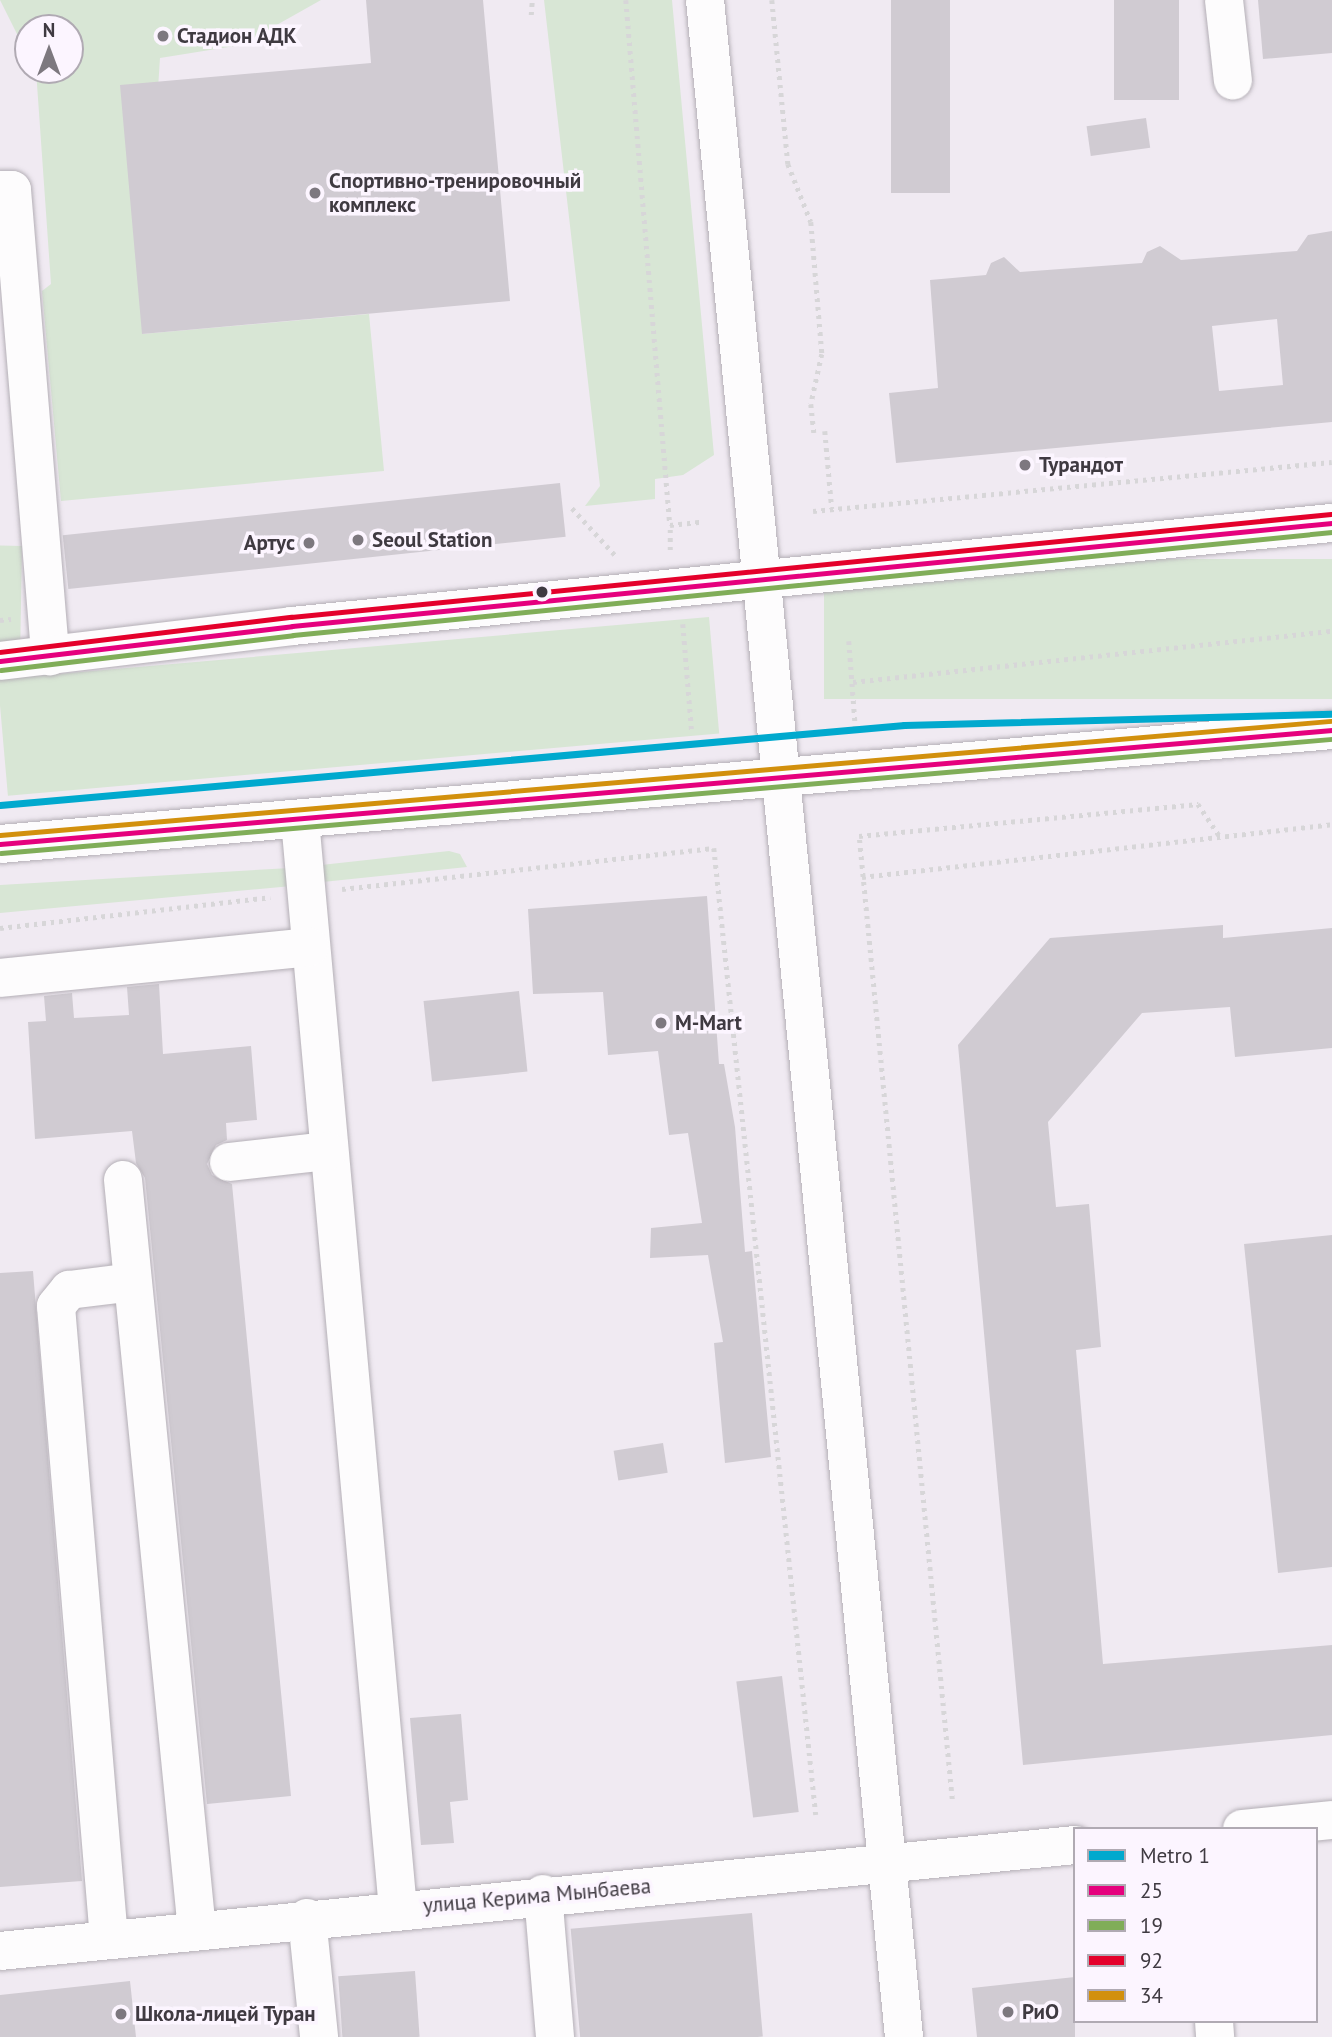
<!DOCTYPE html>
<meta charset="utf-8">
<style>
body{margin:0}
#map{position:relative;width:1332px;height:2037px;overflow:hidden;background:#f0eaf2;font-family:"PT Sans",sans-serif}
div>[style]{position:absolute}
[style*='--x']{left:calc(var(--x)*1px);top:calc(var(--y)*1px);width:calc(var(--w)*1px);rotate:calc(var(--a)*1deg)}
.green>*{inset:0;background:#d8e6d5;transform-origin:0 0}
.building>*{inset:0;background:#d0cbd2;transform-origin:0 0}
.path>*{height:4.5px;margin-top:-2.25px;transform-origin:0;background:repeating-linear-gradient(90deg,#d7d6d8 0 3.5px,transparent 0 8.5px)}
.roads{filter:drop-shadow(0 0 2px #b4afb6) drop-shadow(0 0 2px #b4afb6)}
.minor>*{height:38px;margin:-19px;padding:0 19px;transform-origin:19px;border-radius:19px;background:#fdfcfd}
.major>*{height:38px;margin:-19px;padding:0 19px;transform-origin:19px;border-radius:19px;background:#fdfcfd}
.bus-1>*{height:5px;margin:-2.5px;padding:0 2.5px;transform-origin:2.5px;border-radius:2.5px;background:#e5007d}
.bus-2>*{height:5px;margin:-2.5px;padding:0 2.5px;transform-origin:2.5px;border-radius:2.5px;background:#80ad58}
.bus-3>*{height:5px;margin:-2.5px;padding:0 2.5px;transform-origin:2.5px;border-radius:2.5px;background:#e4002b}
.bus-4>*{height:5px;margin:-2.5px;padding:0 2.5px;transform-origin:2.5px;border-radius:2.5px;background:#d2900d}
.metro-1>*{height:7px;margin:-3.5px;padding:0 3.5px;transform-origin:3.5px;border-radius:3.5px;background:#00a9ce}
.dots>*{width:19px;height:19px;translate:-50% -50%;box-sizing:border-box;border:4px solid #fcf5ff;border-radius:50%}
span{translate:-50% -50%;white-space:nowrap;text-align:center;line-height:1.15;-webkit-text-stroke:7px #fcf5ff;paint-order:stroke}
.poi-label{font-size:21px;color:#3f3a41;font-weight:700}
.left{translate:0 -50%;text-align:left}
.right{translate:-100% -50%;text-align:right}
.street-label{font-size:21px;color:#3f3a41}
.legend{position:absolute;left:1073px;top:1827px;width:245px;height:196px;box-sizing:border-box;background:#fcf5ff;border:2px solid #b0aab3;margin:0;padding:9px 12px;list-style:none;font-size:21px;color:#3f3a41}
.legend li{display:flex;align-items:center;gap:14px;height:35px}
.legend b{width:35px;border:2px solid #b0aab3}
.north{position:absolute;left:14px;top:14px;width:70px;height:70px;box-sizing:border-box;background:#fcf5ff;border:2px solid #b0aab3;border-radius:50%;rotate:0deg;font-size:19px;font-weight:700;line-height:28px;text-align:center;color:#3f3a41}
.north::after{content:'';display:block;margin:auto;width:24px;height:32px;background:#7d787f;clip-path:polygon(50% 0,100% 100%,50% 72%,0 100%)}
</style>
<div id="map">
<div class="green">
<i style="clip-path:polygon(0 0,321px 0,241px 45px,160px 58px,142px 334px,369px 314px,384px 471px,61px 501px,42px 291px,51px 284px,36px 70px,70px 70px,70px 28px,28px 28px,28px 56px)"></i>
<i style="clip-path:polygon(544px 0,672px 0,714px 455px,683px 475px,655px 479px,655px 499px,585px 506px,600px 486px)"></i>
<i style="left:22px;top:546px;width:99px;height:22px;rotate:91deg"></i>
<i style="left:1332px;top:559px;width:140px;height:508px;rotate:90deg"></i>
<i style="left:709px;top:617px;width:117px;height:714px;rotate:85deg"></i>
<i style="clip-path:polygon(449px 851px,460px 854px,467px 867px,313px 883px,312px 866px)"></i>
<i style="clip-path:polygon(290px 868px,292px 886px,0 913px,0 885px)"></i>
</div>
<div class="building">
<i style="clip-path:polygon(366px 0,483px 0,510px 301px,142px 334px,120px 85px,371px 63px)"></i>
<i style="left:891px;top:0;width:59px;height:193px"></i>
<i style="left:1114px;top:0;width:65px;height:100px"></i>
<i style="clip-path:polygon(1258px 0,1332px 0,1332px 53px,1263px 59px)"></i>
<i style="left:1146px;top:118px;width:30px;height:60px;rotate:82deg"></i>
<i style="clip-path:polygon(evenodd,1332px 231px,1332px 422px,896px 463px,889px 393px,938px 388px,930px 280px,986px 275px,991px 263px,1004px 257px,1020px 272px,1142px 263px,1147px 252px,1160px 246px,1181px 260px,1297px 251px,1308px 235px,1332px 231px,1277px 319px,1283px 385px,1219px 391px,1212px 326px,1277px 319px)"></i>
<i style="left:560px;top:483px;width:54px;height:500px;rotate:84deg"></i>
<i style="clip-path:polygon(707px 896px,719px 1064px,724px 1064px,735px 1127px,745px 1252px,752px 1251px,771px 1457px,725px 1463px,714px 1343px,723px 1342px,708px 1255px,650px 1258px,651px 1228px,702px 1223px,688px 1133px,669px 1135px,658px 1051px,608px 1055px,603px 992px,533px 994px,528px 909px)"></i>
<i style="clip-path:polygon(1223px 925px,1223px 938px,1332px 928px,1332px 1048px,1235px 1057px,1230px 1007px,1142px 1013px,1048px 1122px,1056px 1207px,1089px 1204px,1101px 1347px,1076px 1350px,1103px 1664px,1332px 1645px,1332px 1735px,1023px 1765px,958px 1045px,1050px 938px)"></i>
<i style="clip-path:polygon(159px 984px,163px 1054px,251px 1046px,257px 1120px,226px 1123px,227px 1140px,216px 1145px,207px 1164px,212px 1175px,232px 1184px,291px 1796px,207px 1804px,145px 1178px,136px 1163px,132px 1131px,35px 1139px,28px 1022px,46px 1021px,44px 996px,72px 993px,74px 1018px,129px 1015px,127px 987px)"></i>
<i style="left:519px;top:991px;width:81px;height:96px;rotate:84deg"></i>
<i style="clip-path:polygon(1332px 1235px,1332px 1567px,1278px 1573px,1244px 1244px)"></i>
<i style="clip-path:polygon(33px 1271px,82px 1881px,0 1887px,0 1273px)"></i>
<i style="left:663px;top:1443px;width:30px;height:50px;rotate:81deg"></i>
<i style="left:782px;top:1676px;width:137px;height:46px;rotate:83deg"></i>
<i style="clip-path:polygon(461px 1714px,468px 1800px,450px 1802px,454px 1843px,421px 1845px,410px 1718px)"></i>
<i style="left:752px;top:1913px;width:124px;height:182px;rotate:85deg"></i>
<i style="left:415px;top:1971px;width:66px;height:77px;rotate:86deg"></i>
<i style="clip-path:polygon(1075px 1977px,1075px 2037px,977px 2037px,972px 1988px)"></i>
<i style="clip-path:polygon(130px 1981px,136px 2037px,0 2037px,0 1995px)"></i>
</div>
<div class="path">
<i style="--x:626;--y:0;--w:527;--a:85.21"></i>
<i style="--x:772;--y:0;--w:165;--a:84.4"></i>
<i style="--x:788;--y:164;--w:62;--a:68.4"></i>
<i style="--x:811;--y:222;--w:132;--a:85.2"></i>
<i style="--x:822;--y:354;--w:51;--a:102.4"></i>
<i style="--x:811;--y:404;--w:29;--a:84"></i>
<i style="--x:531;--y:15;--w:15;--a:-86"></i>
<i style="--x:825;--y:431;--w:78;--a:84.9"></i>
<i style="--x:572;--y:508;--w:65;--a:47.5"></i>
<i style="--x:813;--y:511;--w:521;--a:-5.39"></i>
<i style="--x:670;--y:550;--w:25;--a:-90"></i>
<i style="--x:670;--y:525;--w:31;--a:-6"></i>
<i style="--x:0;--y:620;--w:11;--a:-5"></i>
<i style="--x:683;--y:624;--w:110;--a:85.3"></i>
<i style="--x:849;--y:641;--w:93;--a:85.7"></i>
<i style="--x:853;--y:682;--w:482;--a:-6.1"></i>
<i style="--x:862;--y:877;--w:473;--a:-6.4"></i>
<i style="--x:342;--y:889;--w:374;--a:-6.3"></i>
<i style="--x:714;--y:848;--w:972;--a:83.98"></i>
<i style="--x:0;--y:928;--w:272;--a:-6.5"></i>
<i style="--x:952;--y:1799;--w:967;--a:-95.52"></i>
<i style="--x:859;--y:836;--w:341;--a:-5.4"></i>
<i style="--x:1198;--y:804;--w:40;--a:56"></i>
</div>
<div class="roads">
<div class="minor">
<i style="--x:1224;--y:0;--w:81;--a:83.7"></i>
<i style="--x:0;--y:190;--w:12;--a:0"></i>
<i style="--x:12;--y:190;--w:468;--a:85.3"></i>
<i style="--x:300;--y:820;--w:1093;--a:84.86"></i>
<i style="--x:0;--y:978;--w:311;--a:-5.7"></i>
<i style="--x:229;--y:1162;--w:99;--a:-6.4"></i>
<i style="--x:123;--y:1180;--w:754;--a:84.37"></i>
<i style="--x:1242;--y:1829;--w:90;--a:-5.7"></i>
<i style="--x:543;--y:1894;--w:144;--a:85.2"></i>
<i style="--x:307;--y:1918;--w:120;--a:84.2"></i>
<i style="--x:109;--y:1939;--w:635;--a:-94.79"></i>
<i style="--x:56;--y:1306;--w:21;--a:-51"></i>
<i style="--x:69;--y:1290;--w:64;--a:-7.1"></i>
<i style="--x:0;--y:1951;--w:1080;--a:-5.63"></i>
<i style="--x:1214;--y:2021;--w:16;--a:86"></i>
</div>
<div class="major">
<i style="--x:705;--y:0;--w:2047;--a:84.42"></i>
<i style="--x:0;--y:661;--w:294;--a:-6.8"></i>
<i style="--x:292;--y:626;--w:1045;--a:-5.66"></i>
<i style="--x:0;--y:844;--w:1337;--a:-4.89"></i>
</div>
</div>
<div class="bus-1">
<i style="--x:0;--y:661;--w:294;--a:-6.8"></i>
<i style="--x:292;--y:626;--w:1045;--a:-5.66"></i>
<i style="--x:0;--y:844;--w:1337;--a:-4.89"></i>
</div>
<div class="bus-2">
<i style="--x:1;--y:670;--w:294;--a:-6.8"></i>
<i style="--x:293;--y:635;--w:1044;--a:-5.66"></i>
<i style="--x:1;--y:853;--w:1336;--a:-4.9"></i>
</div>
<div class="bus-3">
<i style="--x:0;--y:652;--w:293;--a:-6.9"></i>
<i style="--x:291;--y:617;--w:1045;--a:-5.66"></i>
</div>
<div class="bus-4">
<i style="--x:0;--y:835;--w:1336;--a:-4.9"></i>
</div>
<div class="metro-1">
<i style="--x:0;--y:805;--w:908;--a:-5.06"></i>
<i style="--x:904;--y:725;--w:428;--a:-1.5"></i>
</div>
<div class="dots">
<i style="left:163px;top:36px;background:#7d787f"></i>
<i style="left:315px;top:193px;background:#7d787f"></i>
<i style="left:1025px;top:465px;background:#7d787f"></i>
<i style="left:358px;top:540px;background:#7d787f"></i>
<i style="left:309px;top:543px;background:#7d787f"></i>
<i style="left:542px;top:592px;background:#3f3a41"></i>
<i style="left:661px;top:1023px;background:#7d787f"></i>
<i style="left:1008px;top:2012px;background:#7d787f"></i>
<i style="left:121px;top:2014px;background:#7d787f"></i>
</div>
<div class="poi-label">
<span class="left" style="left:177px;top:36px">Стадион АДК</span>
<span class="left" style="left:329px;top:193px">Спортивно-тренировочный<br>комплекс</span>
<span class="left" style="left:1039px;top:465px">Турандот</span>
<span class="left" style="left:372px;top:540px">Seoul Station</span>
<span class="right" style="left:295px;top:543px">Артус</span>
<span class="left" style="left:675px;top:1023px">M-Mart</span>
<span class="left" style="left:1022px;top:2012px">РиО</span>
<span class="left" style="left:135px;top:2014px">Школа-лицей Туран</span>
</div>
<div class="street-label">
<span style="left:537px;top:1896px;rotate:-5deg">улица Керима Мынбаева</span>
</div>
<ul class="legend">
<li><b style="height:9px;background:#00a9ce"></b>Metro 1</li>
<li><b style="height:9px;background:#e5007d"></b>25</li>
<li><b style="height:9px;background:#80ad58"></b>19</li>
<li><b style="height:9px;background:#e4002b"></b>92</li>
<li><b style="height:9px;background:#d2900d"></b>34</li>
</ul>
<div class="north">N</div>
</div>
